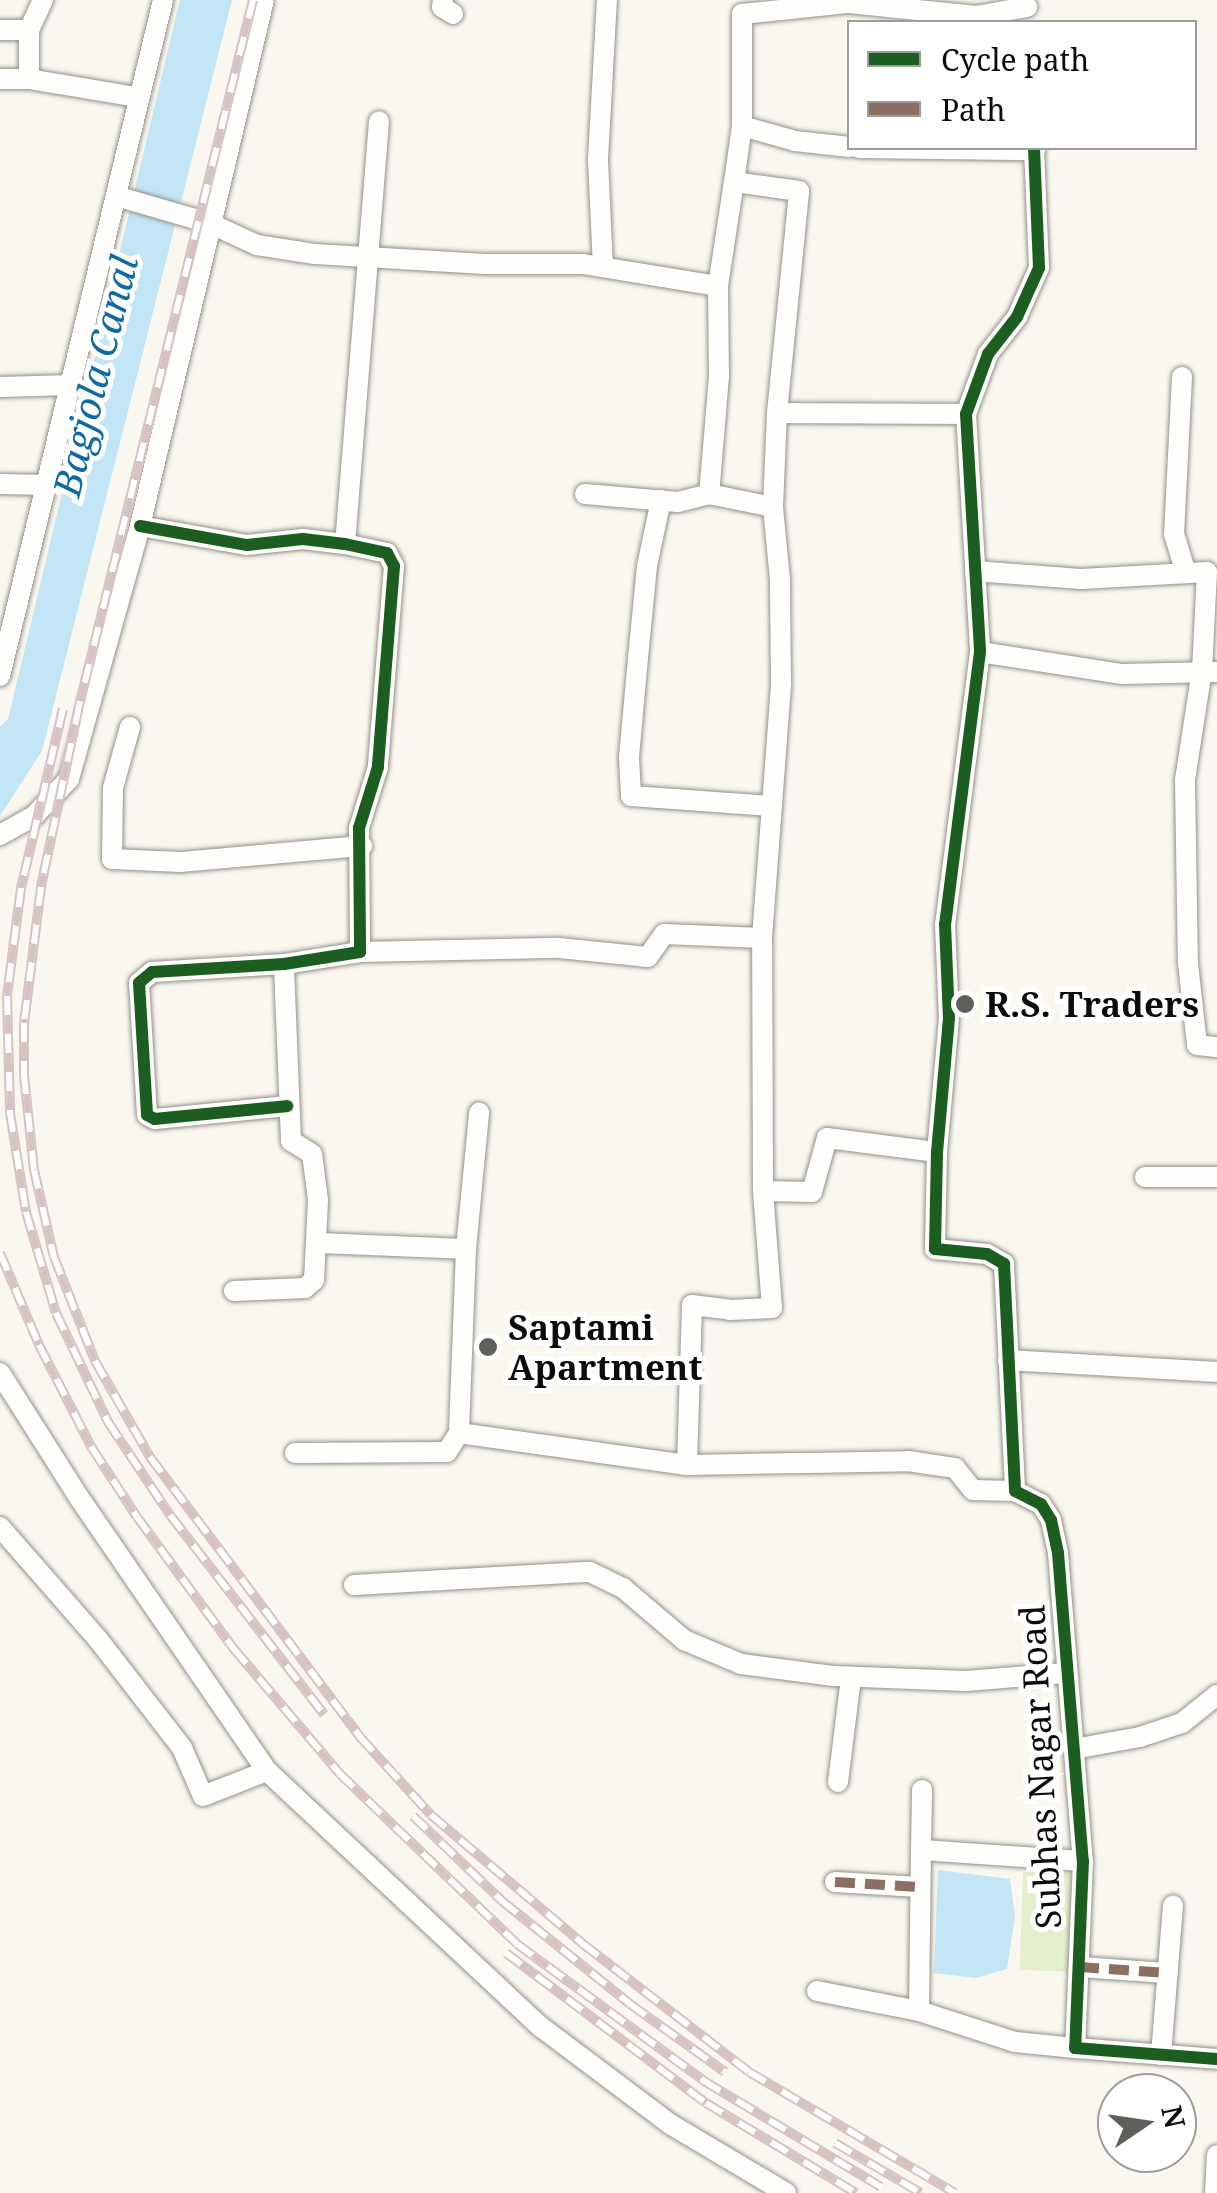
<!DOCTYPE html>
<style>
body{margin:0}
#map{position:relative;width:1217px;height:2193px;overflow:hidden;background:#faf7ee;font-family:"Noto Serif",serif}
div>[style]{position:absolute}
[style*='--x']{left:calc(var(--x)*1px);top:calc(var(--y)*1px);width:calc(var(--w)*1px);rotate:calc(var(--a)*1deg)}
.green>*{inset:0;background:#e4f0cc;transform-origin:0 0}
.water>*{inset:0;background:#c2e6f6}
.roads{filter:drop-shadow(0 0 2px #93918d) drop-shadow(0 0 2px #93918d)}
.minor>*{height:20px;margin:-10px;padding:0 10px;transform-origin:10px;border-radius:10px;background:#fefefc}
.rail>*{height:10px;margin-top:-5px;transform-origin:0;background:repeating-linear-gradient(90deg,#fff 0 19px,#d7c2c4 0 38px);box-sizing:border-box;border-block:2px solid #d7c2c4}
.quiet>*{height:10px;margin-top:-5px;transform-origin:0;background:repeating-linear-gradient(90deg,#8d6e63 0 20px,transparent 0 30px)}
.cycleway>*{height:12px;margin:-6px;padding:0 6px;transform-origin:6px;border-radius:6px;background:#1b5e20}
.dots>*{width:28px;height:28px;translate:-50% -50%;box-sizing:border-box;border:5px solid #fff;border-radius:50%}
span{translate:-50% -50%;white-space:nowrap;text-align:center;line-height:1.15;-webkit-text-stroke:10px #fff;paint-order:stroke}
.poi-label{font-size:35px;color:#0b0b0b;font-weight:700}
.left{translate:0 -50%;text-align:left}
.street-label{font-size:35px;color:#0b0b0b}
.water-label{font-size:38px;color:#0f69a2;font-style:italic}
.legend{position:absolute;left:847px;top:20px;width:350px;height:130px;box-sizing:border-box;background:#fff;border:2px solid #9d9d9d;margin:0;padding:12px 18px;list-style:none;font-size:30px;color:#0b0b0b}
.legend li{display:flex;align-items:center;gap:20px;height:50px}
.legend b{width:50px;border:2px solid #9d9d9d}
.north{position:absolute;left:1097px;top:2073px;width:100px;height:100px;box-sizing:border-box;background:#fff;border:2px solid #9d9d9d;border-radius:50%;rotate:77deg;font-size:28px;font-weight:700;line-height:40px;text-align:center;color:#0b0b0b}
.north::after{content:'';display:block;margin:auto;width:35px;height:45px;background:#5f5e5a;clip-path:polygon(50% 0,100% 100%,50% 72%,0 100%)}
</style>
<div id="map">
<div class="green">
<i style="left:1023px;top:1872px;width:48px;height:98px;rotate:2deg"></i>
</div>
<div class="water">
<i style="clip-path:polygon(180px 0,232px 0,42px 751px,0 816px,0 727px,8px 719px)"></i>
<i style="clip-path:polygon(938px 1870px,1010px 1879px,1015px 1917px,1007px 1969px,976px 1978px,934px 1973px)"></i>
</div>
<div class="roads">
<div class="minor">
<i style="--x:443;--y:0;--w:7;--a:98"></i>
<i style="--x:442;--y:7;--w:13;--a:32"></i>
<i style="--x:0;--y:30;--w:29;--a:0"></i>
<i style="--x:0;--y:79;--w:29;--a:0"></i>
<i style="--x:29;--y:79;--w:109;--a:9.5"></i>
<i style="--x:29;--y:79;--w:49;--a:-90"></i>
<i style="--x:29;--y:30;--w:33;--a:-65"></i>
<i style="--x:742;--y:126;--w:55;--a:15.8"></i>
<i style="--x:795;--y:141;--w:55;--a:6.2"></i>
<i style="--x:859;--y:148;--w:176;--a:0.7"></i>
<i style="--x:1034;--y:148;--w:120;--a:87.6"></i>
<i style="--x:1039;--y:268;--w:54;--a:114.2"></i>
<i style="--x:1017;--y:317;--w:47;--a:128.1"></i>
<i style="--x:988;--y:354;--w:64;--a:110.1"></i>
<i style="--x:966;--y:414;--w:238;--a:86.6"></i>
<i style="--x:980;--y:652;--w:274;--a:97.3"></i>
<i style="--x:945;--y:924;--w:94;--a:87.6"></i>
<i style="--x:949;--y:1018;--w:135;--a:95.1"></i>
<i style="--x:937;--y:1152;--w:97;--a:91.2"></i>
<i style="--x:935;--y:1249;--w:52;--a:5.5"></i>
<i style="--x:987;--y:1254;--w:20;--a:30"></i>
<i style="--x:1004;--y:1264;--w:227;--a:87.2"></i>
<i style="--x:1015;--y:1491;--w:29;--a:27"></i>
<i style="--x:1041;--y:1504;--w:19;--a:58"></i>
<i style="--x:1051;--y:1520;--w:34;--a:78"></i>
<i style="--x:1058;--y:1553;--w:309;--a:85.4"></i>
<i style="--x:1083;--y:1861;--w:187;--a:92.4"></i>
<i style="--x:1075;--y:2048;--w:142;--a:4.4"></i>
<i style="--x:116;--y:196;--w:97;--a:16.2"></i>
<i style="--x:209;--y:223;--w:53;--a:24.6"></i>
<i style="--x:257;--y:245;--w:59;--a:8.8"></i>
<i style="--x:315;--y:254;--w:170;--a:3.4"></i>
<i style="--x:485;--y:264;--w:98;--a:0"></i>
<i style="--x:583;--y:264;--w:137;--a:9.3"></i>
<i style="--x:718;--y:286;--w:90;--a:89.4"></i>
<i style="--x:719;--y:376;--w:118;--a:94.8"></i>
<i style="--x:603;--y:267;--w:108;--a:-92.7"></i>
<i style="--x:598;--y:159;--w:159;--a:-86.8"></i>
<i style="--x:718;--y:286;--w:105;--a:-81.3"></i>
<i style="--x:1182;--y:377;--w:157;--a:92.9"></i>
<i style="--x:1174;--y:534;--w:41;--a:72.9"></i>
<i style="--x:0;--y:387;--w:72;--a:-1.6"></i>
<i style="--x:777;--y:413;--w:223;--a:-84.3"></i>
<i style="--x:799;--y:191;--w:66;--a:-172.1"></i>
<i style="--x:734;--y:182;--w:57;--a:-81.9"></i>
<i style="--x:742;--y:126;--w:112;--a:-90"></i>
<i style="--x:742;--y:14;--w:108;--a:-5.9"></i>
<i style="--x:849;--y:3;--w:128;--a:5.8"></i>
<i style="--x:976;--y:16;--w:52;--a:-10"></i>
<i style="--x:0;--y:484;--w:47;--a:1.2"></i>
<i style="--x:585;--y:494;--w:93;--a:4.9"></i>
<i style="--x:678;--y:502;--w:32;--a:-14"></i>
<i style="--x:709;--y:494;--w:65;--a:11.5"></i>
<i style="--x:661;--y:500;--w:67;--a:102"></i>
<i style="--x:647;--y:566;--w:92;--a:95.6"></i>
<i style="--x:638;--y:658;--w:99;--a:95.2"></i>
<i style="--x:629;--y:757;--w:39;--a:87"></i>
<i style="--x:631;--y:796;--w:141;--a:4.1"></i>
<i style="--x:140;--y:526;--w:109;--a:10.1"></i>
<i style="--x:247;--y:545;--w:56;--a:-6.1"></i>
<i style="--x:303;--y:539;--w:42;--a:6.8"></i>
<i style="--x:345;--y:544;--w:43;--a:12.1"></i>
<i style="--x:387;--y:553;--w:15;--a:62"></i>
<i style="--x:394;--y:566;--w:202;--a:94.6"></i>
<i style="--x:378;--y:767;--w:64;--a:107.3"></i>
<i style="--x:359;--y:828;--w:124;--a:89.5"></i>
<i style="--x:360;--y:952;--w:77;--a:171"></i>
<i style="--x:284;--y:964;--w:132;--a:176.5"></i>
<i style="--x:152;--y:972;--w:17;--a:140"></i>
<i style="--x:139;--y:983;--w:132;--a:86.5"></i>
<i style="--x:147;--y:1115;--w:9;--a:27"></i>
<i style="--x:155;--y:1119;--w:133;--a:-5.6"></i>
<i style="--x:345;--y:544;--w:424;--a:-85.4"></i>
<i style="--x:975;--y:571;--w:106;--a:4.3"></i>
<i style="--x:1081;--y:579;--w:126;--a:-3.2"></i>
<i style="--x:1207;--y:572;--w:98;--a:92.9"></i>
<i style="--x:1202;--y:670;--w:111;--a:98.8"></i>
<i style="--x:1185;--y:780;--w:183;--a:89.1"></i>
<i style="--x:1188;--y:963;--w:82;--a:83.7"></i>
<i style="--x:1197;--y:1045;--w:20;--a:6"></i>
<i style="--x:980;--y:652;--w:144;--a:8.8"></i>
<i style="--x:1122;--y:674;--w:95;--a:-1.2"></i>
<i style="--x:0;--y:676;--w:695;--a:-76.44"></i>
<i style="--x:130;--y:727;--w:63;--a:105.6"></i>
<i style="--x:113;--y:788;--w:71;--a:90.8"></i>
<i style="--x:112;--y:859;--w:69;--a:2.5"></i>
<i style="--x:181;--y:862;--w:182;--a:-5.1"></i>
<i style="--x:0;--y:835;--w:39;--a:-29"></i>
<i style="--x:34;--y:816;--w:51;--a:-46.6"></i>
<i style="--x:69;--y:779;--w:263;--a:-74.3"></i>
<i style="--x:140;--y:526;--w:540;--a:-76.74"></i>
<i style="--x:360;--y:952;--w:199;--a:-1.2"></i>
<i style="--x:559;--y:948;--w:89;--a:5.8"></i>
<i style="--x:648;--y:957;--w:28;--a:-55"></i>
<i style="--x:664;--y:934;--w:98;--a:2.3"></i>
<i style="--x:1145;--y:1177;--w:72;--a:0"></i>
<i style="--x:763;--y:1191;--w:49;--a:1.2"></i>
<i style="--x:812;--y:1192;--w:56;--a:-74.5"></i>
<i style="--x:827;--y:1138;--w:111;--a:7.3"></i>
<i style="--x:317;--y:1243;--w:149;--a:2.3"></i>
<i style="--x:466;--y:1249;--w:184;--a:92.2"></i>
<i style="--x:459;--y:1433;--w:230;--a:8"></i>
<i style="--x:687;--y:1465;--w:221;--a:-1"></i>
<i style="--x:908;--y:1461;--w:48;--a:8.5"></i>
<i style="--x:955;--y:1468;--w:28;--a:51"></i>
<i style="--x:973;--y:1490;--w:42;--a:1.4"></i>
<i style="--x:466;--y:1249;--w:137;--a:-84.5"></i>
<i style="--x:234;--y:1291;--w:71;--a:-2.4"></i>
<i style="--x:305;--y:1288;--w:12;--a:-42"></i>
<i style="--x:314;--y:1280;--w:80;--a:-87.1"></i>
<i style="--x:318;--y:1200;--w:46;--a:-97.4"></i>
<i style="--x:312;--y:1154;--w:25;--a:-148"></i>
<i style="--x:291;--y:1141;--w:177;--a:-92.3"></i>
<i style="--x:1008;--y:1360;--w:209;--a:3.3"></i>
<i style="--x:0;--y:1373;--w:149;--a:57.6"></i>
<i style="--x:80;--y:1499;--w:330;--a:55.5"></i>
<i style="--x:267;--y:1771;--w:375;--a:43.1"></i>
<i style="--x:541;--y:2027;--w:161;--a:36.9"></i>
<i style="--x:670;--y:2124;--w:135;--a:30.7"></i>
<i style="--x:295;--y:1453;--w:152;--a:-0.4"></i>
<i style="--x:447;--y:1452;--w:22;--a:-58"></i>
<i style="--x:687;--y:1465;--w:160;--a:-88.2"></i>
<i style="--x:692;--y:1305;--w:38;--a:7"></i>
<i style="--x:730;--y:1310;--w:42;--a:-2.7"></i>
<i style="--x:772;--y:1308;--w:117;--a:-94.4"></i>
<i style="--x:763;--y:1191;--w:253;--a:-90.2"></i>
<i style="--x:762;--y:938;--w:256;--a:-85.7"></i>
<i style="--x:781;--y:683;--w:103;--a:-90.6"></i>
<i style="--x:780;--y:580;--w:73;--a:-95.5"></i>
<i style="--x:773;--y:507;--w:94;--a:-87.6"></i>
<i style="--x:777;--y:413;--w:189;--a:0.3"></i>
<i style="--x:0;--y:1527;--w:147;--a:48.9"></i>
<i style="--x:97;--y:1638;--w:139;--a:52.3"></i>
<i style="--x:182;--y:1748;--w:52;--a:66.4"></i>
<i style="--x:203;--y:1796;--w:69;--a:-21.3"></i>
<i style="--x:354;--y:1585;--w:236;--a:-3.2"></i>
<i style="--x:590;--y:1572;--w:37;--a:26"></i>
<i style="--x:623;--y:1588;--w:80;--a:40.4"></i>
<i style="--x:684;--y:1640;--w:62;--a:22.8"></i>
<i style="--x:741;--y:1664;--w:94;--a:7.4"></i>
<i style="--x:834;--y:1676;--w:132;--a:2.2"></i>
<i style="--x:966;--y:1681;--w:99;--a:-4.6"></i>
<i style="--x:1074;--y:1749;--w:67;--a:-10.3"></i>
<i style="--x:1140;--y:1737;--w:44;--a:-18.4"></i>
<i style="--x:1182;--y:1723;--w:45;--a:-38.7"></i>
<i style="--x:838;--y:1782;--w:106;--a:-82.9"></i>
<i style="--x:921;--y:1850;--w:60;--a:-89"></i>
<i style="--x:835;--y:1882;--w:84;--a:3.4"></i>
<i style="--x:1079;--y:1967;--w:89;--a:3.9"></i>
<i style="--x:817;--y:1991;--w:104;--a:11.1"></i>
<i style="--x:1075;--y:2048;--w:60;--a:-174.3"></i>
<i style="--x:1015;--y:2042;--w:101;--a:-162.1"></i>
<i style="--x:919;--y:2011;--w:161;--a:-89.3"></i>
<i style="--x:921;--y:1850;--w:162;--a:3.9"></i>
<i style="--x:1161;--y:2055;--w:150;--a:-85.4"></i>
<i style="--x:1215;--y:2193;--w:38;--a:-87"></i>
</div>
</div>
<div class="rail">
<i style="--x:253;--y:0;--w:727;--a:103.85"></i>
<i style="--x:79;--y:706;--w:185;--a:101.9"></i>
<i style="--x:41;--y:887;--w:137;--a:97.1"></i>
<i style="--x:24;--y:1023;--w:52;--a:90"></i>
<i style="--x:24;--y:1075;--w:96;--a:84"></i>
<i style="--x:34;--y:1170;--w:89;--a:77.1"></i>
<i style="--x:54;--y:1257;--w:112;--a:68.5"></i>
<i style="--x:95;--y:1361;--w:111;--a:60.2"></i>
<i style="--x:150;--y:1457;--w:350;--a:53.1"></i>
<i style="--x:360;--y:1737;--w:105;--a:47.7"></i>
<i style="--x:431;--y:1815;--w:199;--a:40.3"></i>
<i style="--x:583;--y:1944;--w:210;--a:37.6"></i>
<i style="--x:749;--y:2072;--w:239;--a:30.4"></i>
<i style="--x:63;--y:709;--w:184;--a:103.2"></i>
<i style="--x:21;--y:888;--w:109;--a:97.4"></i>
<i style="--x:7;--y:996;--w:117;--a:88.5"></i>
<i style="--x:10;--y:1113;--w:100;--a:80.8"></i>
<i style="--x:26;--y:1212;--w:105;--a:73.5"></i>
<i style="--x:56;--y:1313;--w:121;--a:64.5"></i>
<i style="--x:108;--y:1422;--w:112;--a:56.3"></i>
<i style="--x:170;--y:1515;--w:252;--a:52.3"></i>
<i style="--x:0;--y:1253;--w:100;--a:67"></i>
<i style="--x:39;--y:1345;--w:116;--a:62.8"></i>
<i style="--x:92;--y:1448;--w:82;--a:56.9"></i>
<i style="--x:137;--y:1517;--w:164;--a:53.7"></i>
<i style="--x:234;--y:1649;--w:164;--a:49.7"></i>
<i style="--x:340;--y:1774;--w:245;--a:43.8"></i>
<i style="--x:517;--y:1944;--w:232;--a:36.2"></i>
<i style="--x:704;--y:2081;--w:206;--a:30.9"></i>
<i style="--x:413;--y:1816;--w:123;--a:43.7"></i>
<i style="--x:502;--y:1901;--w:164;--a:38.8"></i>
<i style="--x:630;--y:2004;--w:117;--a:35.6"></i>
<i style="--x:506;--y:1953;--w:250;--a:36.9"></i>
<i style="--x:706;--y:2103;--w:175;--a:31"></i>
<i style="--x:835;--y:2143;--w:99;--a:30.2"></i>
</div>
<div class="quiet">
<i style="--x:835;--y:1882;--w:84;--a:3.4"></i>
<i style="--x:1079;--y:1967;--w:89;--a:3.9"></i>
</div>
<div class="cycleway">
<i style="--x:1034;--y:148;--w:120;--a:87.6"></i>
<i style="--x:1039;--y:268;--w:54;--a:114.2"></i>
<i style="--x:1017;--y:317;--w:47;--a:128.1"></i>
<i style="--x:988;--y:354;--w:64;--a:110.1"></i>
<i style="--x:966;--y:414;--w:238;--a:86.6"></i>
<i style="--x:980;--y:652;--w:274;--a:97.3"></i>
<i style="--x:945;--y:924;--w:94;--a:87.6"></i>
<i style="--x:949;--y:1018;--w:135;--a:95.1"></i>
<i style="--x:937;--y:1152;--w:97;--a:91.2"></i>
<i style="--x:935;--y:1249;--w:52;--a:5.5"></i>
<i style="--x:987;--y:1254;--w:20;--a:30"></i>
<i style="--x:1004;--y:1264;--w:227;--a:87.2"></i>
<i style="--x:1015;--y:1491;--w:29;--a:27"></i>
<i style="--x:1041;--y:1504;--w:19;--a:58"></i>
<i style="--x:1051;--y:1520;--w:34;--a:78"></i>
<i style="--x:1058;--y:1553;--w:309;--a:85.4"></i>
<i style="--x:1083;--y:1861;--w:187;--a:92.4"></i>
<i style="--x:1075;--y:2048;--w:142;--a:4.4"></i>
<i style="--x:140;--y:526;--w:109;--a:10.1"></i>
<i style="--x:247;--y:545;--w:56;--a:-6.1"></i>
<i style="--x:303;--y:539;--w:42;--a:6.8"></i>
<i style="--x:345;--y:544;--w:43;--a:12.1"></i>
<i style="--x:387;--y:553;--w:15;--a:62"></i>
<i style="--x:394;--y:566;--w:202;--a:94.6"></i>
<i style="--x:378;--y:767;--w:64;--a:107.3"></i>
<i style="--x:359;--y:828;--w:124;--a:89.5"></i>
<i style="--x:360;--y:952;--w:77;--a:171"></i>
<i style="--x:284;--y:964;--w:132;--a:176.5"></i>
<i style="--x:152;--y:972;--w:17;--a:140"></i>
<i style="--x:139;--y:983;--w:132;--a:86.5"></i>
<i style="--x:147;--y:1115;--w:9;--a:27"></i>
<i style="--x:155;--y:1119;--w:133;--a:-5.6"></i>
</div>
<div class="dots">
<i style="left:965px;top:1004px;background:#5f5e5a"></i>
<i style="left:488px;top:1347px;background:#5f5e5a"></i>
</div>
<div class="poi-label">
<span class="left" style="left:985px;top:1004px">R.S. Traders</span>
<span class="left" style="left:508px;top:1347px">Saptami<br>Apartment</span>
</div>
<div class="street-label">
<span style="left:1040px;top:1767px;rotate:-93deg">Subhas Nagar Road</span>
</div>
<div class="water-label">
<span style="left:95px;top:376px;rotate:-76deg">Bagjola Canal</span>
</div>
<ul class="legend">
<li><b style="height:12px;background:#1b5e20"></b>Cycle path</li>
<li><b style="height:12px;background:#8d6e63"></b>Path</li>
</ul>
<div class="north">N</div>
</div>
